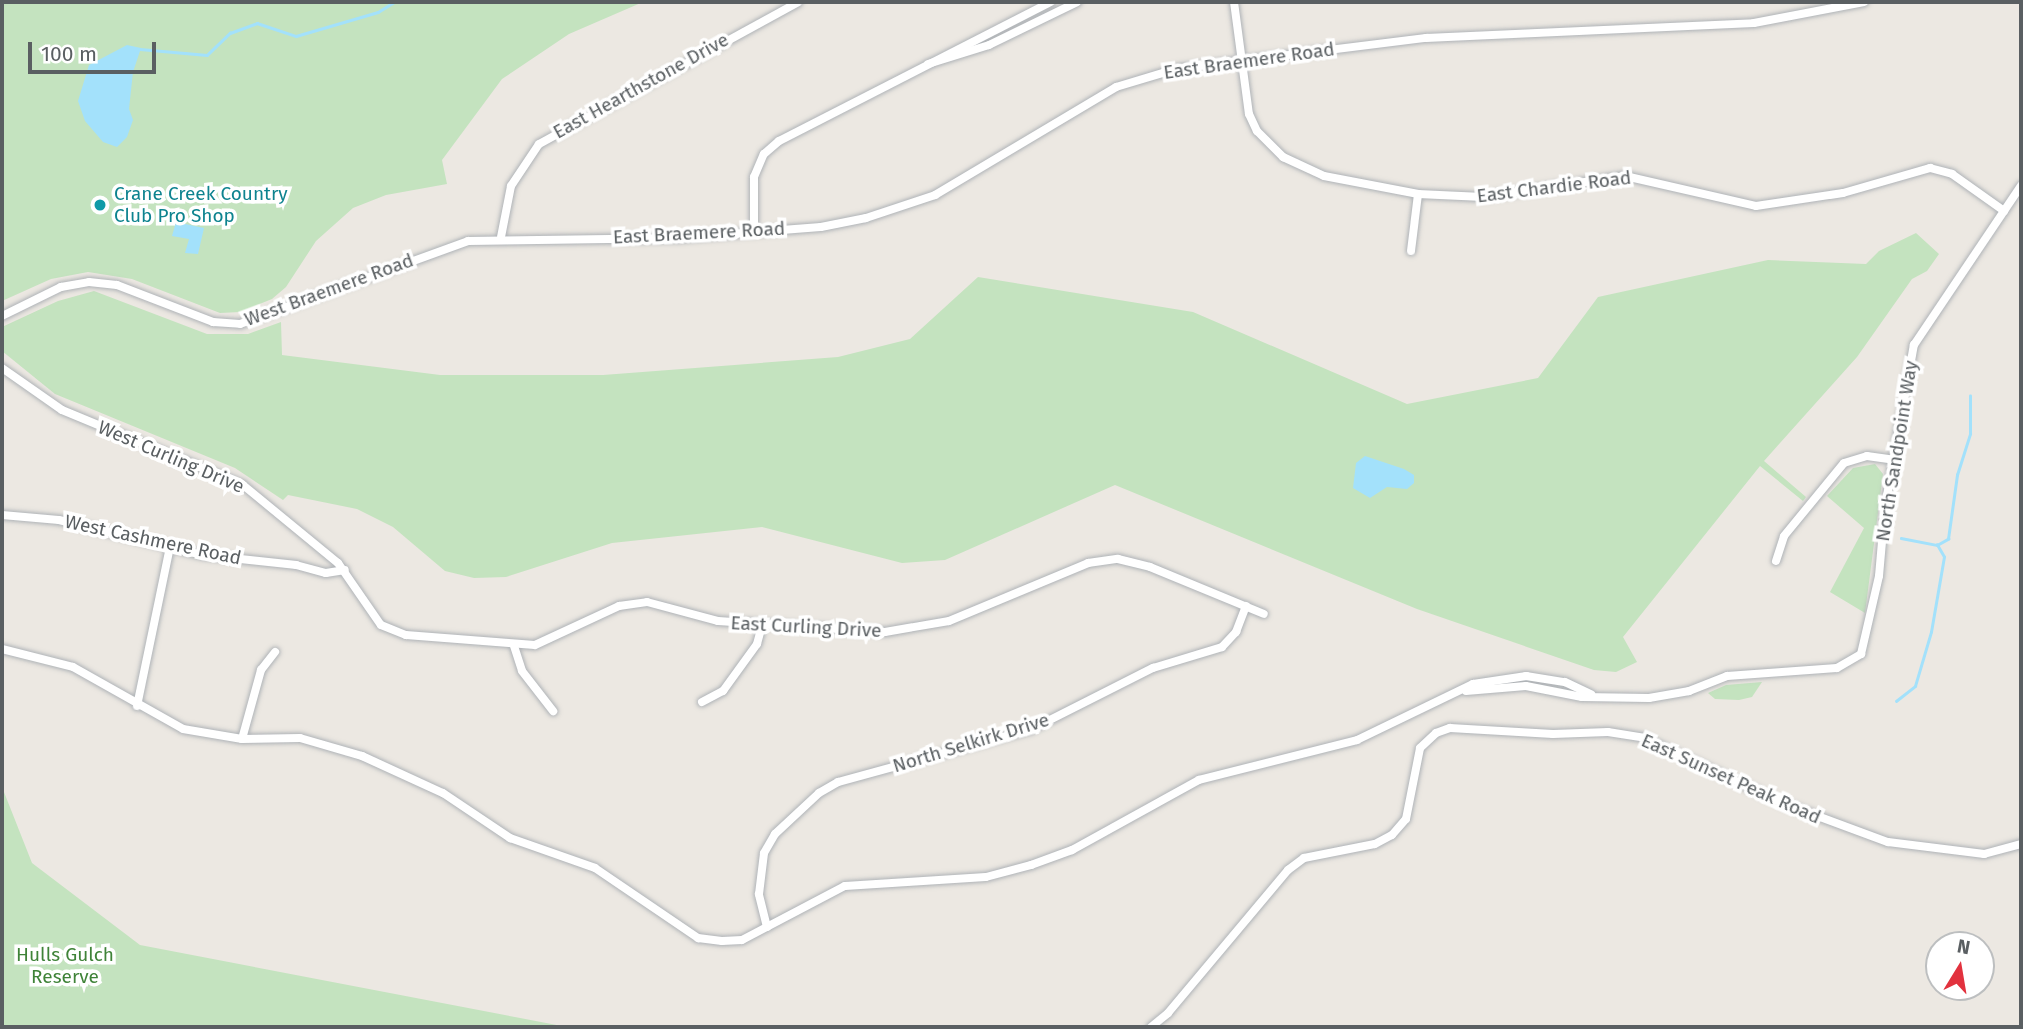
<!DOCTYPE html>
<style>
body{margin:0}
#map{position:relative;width:2023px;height:1029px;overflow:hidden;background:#ece8e2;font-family:"Fira Sans",sans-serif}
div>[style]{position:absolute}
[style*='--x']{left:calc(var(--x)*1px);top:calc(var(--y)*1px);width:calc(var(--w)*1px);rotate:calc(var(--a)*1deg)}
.green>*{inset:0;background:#c4e3bf}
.water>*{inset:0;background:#a3e1fb}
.stream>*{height:2.5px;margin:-1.25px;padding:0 1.25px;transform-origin:1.25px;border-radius:1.25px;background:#a3e1fb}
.roads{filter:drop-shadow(0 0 2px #afb3b7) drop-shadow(0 0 2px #afb3b7)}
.minor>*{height:8px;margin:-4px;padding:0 4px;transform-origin:4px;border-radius:4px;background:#fff}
.dots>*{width:19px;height:19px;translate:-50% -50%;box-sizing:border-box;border:4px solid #fff;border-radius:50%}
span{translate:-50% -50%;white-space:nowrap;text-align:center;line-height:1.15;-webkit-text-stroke:7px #fff;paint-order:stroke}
.street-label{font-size:19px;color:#5a5f62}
.culture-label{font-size:19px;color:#0d838f}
.left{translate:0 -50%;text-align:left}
.park-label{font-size:19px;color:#3f8338}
.frame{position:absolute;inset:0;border:4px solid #5a5f62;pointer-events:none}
.north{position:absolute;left:1925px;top:931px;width:70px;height:70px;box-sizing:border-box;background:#fff;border:2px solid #bdbfc0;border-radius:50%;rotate:11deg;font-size:19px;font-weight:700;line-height:28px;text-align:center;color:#5a5f62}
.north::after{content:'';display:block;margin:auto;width:24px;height:32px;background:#e2323e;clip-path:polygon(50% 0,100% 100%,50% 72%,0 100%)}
.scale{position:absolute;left:28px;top:42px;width:128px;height:32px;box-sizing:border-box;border:4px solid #5a5f62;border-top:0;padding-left:9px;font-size:21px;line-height:24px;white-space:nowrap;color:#5a5f62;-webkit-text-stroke:5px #fff;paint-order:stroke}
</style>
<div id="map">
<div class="green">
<i style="clip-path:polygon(2px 2px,643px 2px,569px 34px,502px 79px,442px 160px,447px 184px,386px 195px,353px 208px,316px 241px,286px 287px,272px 299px,240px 312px,220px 313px,132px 279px,88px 272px,51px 279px,2px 301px)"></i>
<i style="clip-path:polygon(1916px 233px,1939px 254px,1927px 271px,1912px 279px,1857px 357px,1764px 461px,1806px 497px,1803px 501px,1760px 466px,1623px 637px,1637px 662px,1616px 672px,1594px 670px,1417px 609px,1115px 485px,945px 560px,902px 563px,762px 527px,612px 543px,506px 577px,474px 578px,445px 571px,393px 527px,357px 509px,288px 495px,283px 500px,235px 468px,55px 394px,2px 351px,2px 327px,58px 301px,94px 291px,207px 334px,248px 334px,281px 322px,282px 355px,440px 375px,603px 375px,838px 357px,910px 339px,978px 277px,1193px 312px,1407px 404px,1538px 378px,1598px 297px,1768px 260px,1866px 264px,1879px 251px)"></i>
<i style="clip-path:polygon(1875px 464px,1883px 474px,1865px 613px,1830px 592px,1864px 528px,1827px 496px,1853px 468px)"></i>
<i style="clip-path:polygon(1762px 682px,1752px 697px,1739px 700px,1715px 699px,1708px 693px,1726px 685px)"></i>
<i style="clip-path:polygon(2px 787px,32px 863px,140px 945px,567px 1027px,2px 1027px)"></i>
</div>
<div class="water">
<i style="clip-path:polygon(127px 45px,141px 48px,133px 72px,129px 109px,133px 120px,127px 137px,117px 147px,103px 142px,85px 121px,78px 101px,89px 65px)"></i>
<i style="clip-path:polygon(176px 222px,204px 228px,198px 254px,185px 253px,189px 239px,172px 236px)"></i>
<i style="clip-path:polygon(1365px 456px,1404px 469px,1414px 475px,1414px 483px,1407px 489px,1387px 487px,1370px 498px,1353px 488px,1356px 463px)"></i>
</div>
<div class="stream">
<i style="--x:140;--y:49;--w:67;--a:5.1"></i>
<i style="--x:207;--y:55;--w:32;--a:-44"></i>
<i style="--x:230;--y:33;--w:29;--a:-20"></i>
<i style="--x:257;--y:23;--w:41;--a:18.4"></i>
<i style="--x:296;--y:36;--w:85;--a:-16.3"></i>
<i style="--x:378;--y:12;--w:19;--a:-32"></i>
<i style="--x:1901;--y:538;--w:37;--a:11"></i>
<i style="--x:1937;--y:545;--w:13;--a:-29"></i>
<i style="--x:1948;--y:539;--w:65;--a:-82"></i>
<i style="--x:1957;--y:475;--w:43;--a:-72.4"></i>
<i style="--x:1970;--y:434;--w:38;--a:-90"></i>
<i style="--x:1896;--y:701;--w:24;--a:-38"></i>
<i style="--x:1915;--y:686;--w:56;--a:-73.5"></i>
<i style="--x:1931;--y:632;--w:76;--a:-80.2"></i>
<i style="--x:1944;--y:557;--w:14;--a:-120"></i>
</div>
<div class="roads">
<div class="minor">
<i style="--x:1234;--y:2;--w:113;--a:82.4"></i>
<i style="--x:1249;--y:114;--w:19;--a:65"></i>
<i style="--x:1257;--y:131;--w:37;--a:45"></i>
<i style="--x:1283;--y:157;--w:45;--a:24.9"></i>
<i style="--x:1324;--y:176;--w:96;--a:10.8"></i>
<i style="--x:1418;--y:194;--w:65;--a:2.6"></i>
<i style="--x:1483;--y:197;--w:144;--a:-8.4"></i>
<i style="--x:1625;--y:176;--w:134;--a:12.9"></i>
<i style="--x:1756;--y:206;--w:88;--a:-8.5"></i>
<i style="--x:1843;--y:193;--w:91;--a:-16"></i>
<i style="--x:1930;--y:168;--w:23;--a:15"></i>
<i style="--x:1952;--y:174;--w:64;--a:35.4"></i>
<i style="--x:928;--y:64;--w:64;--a:-17.3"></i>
<i style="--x:989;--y:45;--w:98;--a:-26"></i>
<i style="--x:754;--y:233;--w:56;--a:-90"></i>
<i style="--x:754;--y:177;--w:25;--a:-67"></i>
<i style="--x:764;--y:154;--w:20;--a:-41"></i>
<i style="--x:779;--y:141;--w:305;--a:-27.1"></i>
<i style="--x:501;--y:237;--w:52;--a:-78.9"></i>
<i style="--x:511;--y:186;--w:50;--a:-56.3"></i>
<i style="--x:539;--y:144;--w:295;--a:-28.7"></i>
<i style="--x:1411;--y:251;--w:57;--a:-83"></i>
<i style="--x:2;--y:316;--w:66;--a:-26.2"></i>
<i style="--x:61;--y:287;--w:28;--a:-10"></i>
<i style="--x:89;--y:282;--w:28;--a:6"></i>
<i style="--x:117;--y:285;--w:103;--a:21.1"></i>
<i style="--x:213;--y:322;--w:27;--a:4"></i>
<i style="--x:240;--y:324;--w:243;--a:-20"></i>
<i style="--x:468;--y:241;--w:211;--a:-0.8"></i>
<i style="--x:679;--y:238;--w:142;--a:-4.4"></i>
<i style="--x:821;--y:227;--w:46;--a:-11.3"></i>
<i style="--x:866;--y:218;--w:73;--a:-18.4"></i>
<i style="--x:935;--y:195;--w:211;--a:-30.8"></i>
<i style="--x:1116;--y:87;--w:63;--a:-16.7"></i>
<i style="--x:1176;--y:69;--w:252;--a:-7.1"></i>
<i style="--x:1426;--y:38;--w:328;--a:-2.6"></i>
<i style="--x:1754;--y:23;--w:112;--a:-10.8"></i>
<i style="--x:2;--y:368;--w:73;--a:35"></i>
<i style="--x:62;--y:410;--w:196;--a:22.5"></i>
<i style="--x:243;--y:485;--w:123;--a:39.4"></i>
<i style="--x:338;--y:563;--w:75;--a:55.3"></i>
<i style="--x:381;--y:625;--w:27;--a:22"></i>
<i style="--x:406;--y:635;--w:129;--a:4.4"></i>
<i style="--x:535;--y:645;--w:93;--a:-24.9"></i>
<i style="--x:619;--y:606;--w:28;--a:-8"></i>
<i style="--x:647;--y:602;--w:73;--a:15"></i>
<i style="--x:718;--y:621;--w:167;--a:3.8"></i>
<i style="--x:885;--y:632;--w:65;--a:-9.8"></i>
<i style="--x:949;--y:621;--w:151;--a:-22.6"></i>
<i style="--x:1088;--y:563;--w:30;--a:-8"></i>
<i style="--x:1118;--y:559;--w:33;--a:14"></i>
<i style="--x:1150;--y:567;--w:123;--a:22.4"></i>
<i style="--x:2;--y:515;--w:57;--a:5"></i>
<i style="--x:59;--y:520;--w:148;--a:13.7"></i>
<i style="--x:203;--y:555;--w:94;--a:6.1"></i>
<i style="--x:296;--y:565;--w:31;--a:15"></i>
<i style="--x:326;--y:573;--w:19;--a:-9"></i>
<i style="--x:1776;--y:561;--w:26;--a:-72"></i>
<i style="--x:1784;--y:536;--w:94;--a:-50.6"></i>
<i style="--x:1844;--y:463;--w:24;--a:-17"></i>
<i style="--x:1867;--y:456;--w:27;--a:8"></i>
<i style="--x:514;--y:646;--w:26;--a:72"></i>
<i style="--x:522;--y:671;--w:51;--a:52.2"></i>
<i style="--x:2;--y:649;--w:73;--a:14.2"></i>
<i style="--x:73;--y:667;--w:126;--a:29.4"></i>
<i style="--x:183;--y:729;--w:60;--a:9.6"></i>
<i style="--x:242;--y:739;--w:58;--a:-1"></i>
<i style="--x:300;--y:738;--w:65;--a:16.2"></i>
<i style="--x:362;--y:756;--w:89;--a:24.6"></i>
<i style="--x:443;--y:793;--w:81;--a:33.9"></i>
<i style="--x:510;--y:838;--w:90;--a:19.4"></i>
<i style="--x:595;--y:868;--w:125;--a:34.2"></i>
<i style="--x:698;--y:938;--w:24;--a:7"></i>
<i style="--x:722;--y:941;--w:20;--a:-3"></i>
<i style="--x:742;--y:940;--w:116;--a:-27.7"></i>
<i style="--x:845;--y:886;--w:141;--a:-3.7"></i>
<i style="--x:986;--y:877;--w:47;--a:-14.9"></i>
<i style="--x:1031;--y:865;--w:44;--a:-20.1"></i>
<i style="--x:1072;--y:850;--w:145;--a:-28.9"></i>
<i style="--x:1199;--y:780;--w:163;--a:-14.2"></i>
<i style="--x:1357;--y:740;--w:129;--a:-25.8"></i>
<i style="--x:1473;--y:684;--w:54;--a:-8.6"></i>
<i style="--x:1526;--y:676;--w:39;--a:9"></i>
<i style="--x:1565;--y:682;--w:29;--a:25"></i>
<i style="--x:1466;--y:691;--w:60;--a:-4.8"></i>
<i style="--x:1526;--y:686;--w:57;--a:11.1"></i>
<i style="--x:1582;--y:697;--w:67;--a:0.9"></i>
<i style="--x:1649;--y:698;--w:41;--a:-9.9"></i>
<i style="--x:1689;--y:691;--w:41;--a:-21.5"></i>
<i style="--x:1727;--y:676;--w:110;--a:-4.2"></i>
<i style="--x:1837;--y:668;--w:28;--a:-30"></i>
<i style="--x:1861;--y:654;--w:80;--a:-77"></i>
<i style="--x:1879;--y:576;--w:69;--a:-85"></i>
<i style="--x:1885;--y:507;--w:165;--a:-79.9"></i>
<i style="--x:1914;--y:345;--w:192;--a:-56.1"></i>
<i style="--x:702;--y:702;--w:24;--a:-28"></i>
<i style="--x:723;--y:691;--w:58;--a:-54.1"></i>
<i style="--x:757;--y:644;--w:20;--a:-75"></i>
<i style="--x:137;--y:706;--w:162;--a:-78.3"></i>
<i style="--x:242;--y:739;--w:72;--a:-74.6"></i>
<i style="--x:261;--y:670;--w:23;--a:-52"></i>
<i style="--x:767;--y:927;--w:34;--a:-104"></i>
<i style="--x:759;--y:894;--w:41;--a:-83"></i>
<i style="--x:764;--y:853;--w:22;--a:-60"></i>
<i style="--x:775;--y:834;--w:60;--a:-43"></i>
<i style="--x:819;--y:793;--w:22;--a:-30"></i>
<i style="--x:838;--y:782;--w:201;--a:-15.3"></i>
<i style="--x:1032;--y:729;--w:136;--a:-26.8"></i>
<i style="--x:1153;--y:668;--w:72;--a:-16.9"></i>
<i style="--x:1222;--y:647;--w:21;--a:-47"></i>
<i style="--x:1236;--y:632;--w:28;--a:-69"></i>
<i style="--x:1151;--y:1027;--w:22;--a:-39"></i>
<i style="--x:1168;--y:1013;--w:187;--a:-50"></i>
<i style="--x:1288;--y:870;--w:20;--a:-37"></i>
<i style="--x:1304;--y:858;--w:72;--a:-11.2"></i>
<i style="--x:1375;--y:844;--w:19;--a:-28"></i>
<i style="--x:1392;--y:835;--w:21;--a:-49"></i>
<i style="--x:1406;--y:819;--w:72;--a:-78.8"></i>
<i style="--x:1420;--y:748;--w:22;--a:-43"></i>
<i style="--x:1436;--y:733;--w:15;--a:-20"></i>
<i style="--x:1450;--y:728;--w:103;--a:3.3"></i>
<i style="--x:1553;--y:734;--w:55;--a:-2.1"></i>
<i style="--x:1608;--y:732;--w:36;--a:9"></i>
<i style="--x:1644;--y:738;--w:156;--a:25.1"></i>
<i style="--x:1785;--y:804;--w:110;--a:20.3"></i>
<i style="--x:1888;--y:842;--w:97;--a:7.1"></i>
<i style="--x:1984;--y:854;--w:38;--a:-15"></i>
</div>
</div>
<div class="dots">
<i style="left:100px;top:205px;background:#0f9aa8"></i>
</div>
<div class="street-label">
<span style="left:1249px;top:61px;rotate:-8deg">East Braemere Road</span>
<span style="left:641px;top:86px;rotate:-29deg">East Hearthstone Drive</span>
<span style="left:1554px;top:187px;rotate:-7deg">East Chardie Road</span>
<span style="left:699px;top:233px;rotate:-3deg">East Braemere Road</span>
<span style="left:329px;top:290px;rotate:-20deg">West Braemere Road</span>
<span style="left:1897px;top:451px;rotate:-81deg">North Sandpoint Way</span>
<span style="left:171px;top:457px;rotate:23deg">West Curling Drive</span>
<span style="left:153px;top:540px;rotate:12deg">West Cashmere Road</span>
<span style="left:806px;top:627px;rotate:3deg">East Curling Drive</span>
<span style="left:971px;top:743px;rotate:-17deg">North Selkirk Drive</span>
<span style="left:1731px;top:779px;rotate:24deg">East Sunset Peak Road</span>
</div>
<div class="culture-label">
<span class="left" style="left:114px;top:205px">Crane Creek Country<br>Club Pro Shop</span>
</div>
<div class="park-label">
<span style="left:65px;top:966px">Hulls Gulch<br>Reserve</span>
</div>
<div class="frame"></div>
<div class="north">N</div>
<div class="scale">100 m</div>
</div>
